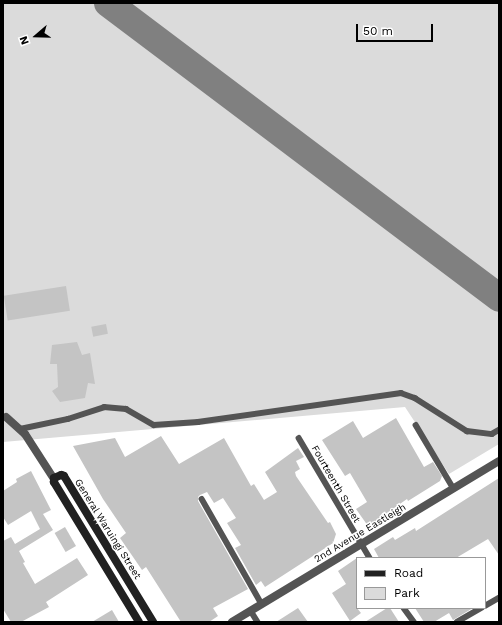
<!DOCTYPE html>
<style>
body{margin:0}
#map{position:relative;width:502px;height:625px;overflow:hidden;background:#fff;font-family:"Work Sans",sans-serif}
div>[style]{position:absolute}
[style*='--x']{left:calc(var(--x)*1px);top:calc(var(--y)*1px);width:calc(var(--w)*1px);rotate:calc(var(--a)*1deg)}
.green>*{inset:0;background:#dbdbdb}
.taxiway>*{height:28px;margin:-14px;padding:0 14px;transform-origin:14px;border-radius:14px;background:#808080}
.building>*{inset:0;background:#c4c4c4;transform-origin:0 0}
.service>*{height:5.5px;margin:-2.75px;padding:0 2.75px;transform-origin:2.75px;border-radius:2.75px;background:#545454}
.minor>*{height:8px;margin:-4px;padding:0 4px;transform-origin:4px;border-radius:4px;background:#545454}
.tertiary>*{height:8px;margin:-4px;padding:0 4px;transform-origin:4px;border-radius:4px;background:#545454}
.secondary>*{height:8px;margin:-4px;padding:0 4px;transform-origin:4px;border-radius:4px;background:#212121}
span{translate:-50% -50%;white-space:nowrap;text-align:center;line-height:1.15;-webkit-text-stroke:3px #fff;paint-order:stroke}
.street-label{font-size:10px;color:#000}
.frame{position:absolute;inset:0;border:4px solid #000;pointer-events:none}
.legend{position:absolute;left:356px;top:557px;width:130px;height:52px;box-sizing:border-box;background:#fff;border:1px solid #999;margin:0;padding:5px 7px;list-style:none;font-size:12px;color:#000}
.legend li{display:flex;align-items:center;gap:8px;height:20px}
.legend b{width:20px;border:1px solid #999}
.north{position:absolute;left:16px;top:16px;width:40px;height:40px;-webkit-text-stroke:3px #fff;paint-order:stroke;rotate:250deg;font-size:11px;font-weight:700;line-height:16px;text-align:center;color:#000}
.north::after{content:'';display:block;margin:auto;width:14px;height:18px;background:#000;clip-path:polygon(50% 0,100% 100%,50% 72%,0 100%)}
.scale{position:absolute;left:356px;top:24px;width:77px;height:18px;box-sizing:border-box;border:2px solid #000;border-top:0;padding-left:5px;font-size:12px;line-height:14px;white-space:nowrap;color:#000;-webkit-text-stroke:3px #fff;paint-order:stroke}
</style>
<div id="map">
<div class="green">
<i style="clip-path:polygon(3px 3px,499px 3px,499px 444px,449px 474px,405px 407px,3px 442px)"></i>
</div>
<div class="taxiway">
<i style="--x:108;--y:3;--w:490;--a:37"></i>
</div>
<div class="building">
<i style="left:66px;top:286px;width:25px;height:63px;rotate:81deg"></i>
<i style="left:106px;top:324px;width:10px;height:15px;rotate:79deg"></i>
<i style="clip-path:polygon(77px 342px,82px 355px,90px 353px,95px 384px,88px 383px,85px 398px,60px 402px,52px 391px,58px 387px,57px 364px,50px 364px,52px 345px)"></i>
<i style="clip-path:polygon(396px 418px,424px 467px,433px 462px,442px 476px,440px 481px,408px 501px,407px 499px,368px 526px,356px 509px,367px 502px,350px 473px,345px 476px,322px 440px,353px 421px,363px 438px)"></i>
<i style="clip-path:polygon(161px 436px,179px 464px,224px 438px,251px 486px,254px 484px,264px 500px,277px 492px,265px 472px,298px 448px,304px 457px,296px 461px,300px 469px,295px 472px,296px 476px,328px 523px,330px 522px,336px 534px,333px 543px,265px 587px,261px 581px,256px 585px,235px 548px,241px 545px,227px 523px,236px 518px,223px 498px,214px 503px,207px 492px,200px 495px,198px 497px,198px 501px,248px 589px,213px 608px,218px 616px,209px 622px,181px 622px,146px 567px,142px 570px,120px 538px,126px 533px,103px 499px,73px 446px,115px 438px,125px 457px)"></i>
<i style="clip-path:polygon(31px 471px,51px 510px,43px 514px,53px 530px,19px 551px,25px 562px,23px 563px,35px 584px,77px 558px,88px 575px,46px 602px,49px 607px,21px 622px,11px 622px,3px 609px,3px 541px,11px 537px,15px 544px,40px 529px,31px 511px,8px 525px,3px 517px,3px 491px,17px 482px,16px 479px)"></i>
<i style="clip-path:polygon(499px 478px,499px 555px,488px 539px,456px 558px,379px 558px,374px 549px,393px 537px,395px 540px,415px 528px,416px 531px)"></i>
<i style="left:65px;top:527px;width:22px;height:12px;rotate:60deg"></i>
<i style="clip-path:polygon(357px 558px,357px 608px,361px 613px,350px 621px,332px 593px,346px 584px,338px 571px)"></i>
<i style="clip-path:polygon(298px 608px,308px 622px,276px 622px)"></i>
<i style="clip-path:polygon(387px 608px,390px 608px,399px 622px,365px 622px)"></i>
<i style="clip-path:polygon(415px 608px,473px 608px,453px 620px,449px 613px,434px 622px,424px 622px)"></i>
<i style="clip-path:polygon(112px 610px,119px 622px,92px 622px)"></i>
</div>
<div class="service">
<i style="--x:416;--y:425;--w:74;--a:59.3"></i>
<i style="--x:20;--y:429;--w:49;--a:-11.8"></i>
<i style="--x:68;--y:419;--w:38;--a:-18"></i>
<i style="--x:104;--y:407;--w:22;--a:5"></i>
<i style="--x:126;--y:409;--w:32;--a:30"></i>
<i style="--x:154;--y:425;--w:44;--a:-3.9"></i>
<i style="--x:198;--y:422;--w:205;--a:-8.1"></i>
<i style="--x:401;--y:393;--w:15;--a:20"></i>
<i style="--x:415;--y:398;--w:62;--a:32.4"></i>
<i style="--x:467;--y:431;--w:25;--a:7"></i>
<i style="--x:492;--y:434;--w:8;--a:-30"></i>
<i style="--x:299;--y:438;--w:139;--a:59.4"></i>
<i style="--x:202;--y:499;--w:121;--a:60.3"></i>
<i style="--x:485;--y:606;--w:16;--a:-30"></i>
<i style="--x:404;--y:608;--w:17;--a:54"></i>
<i style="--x:251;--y:611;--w:13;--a:58"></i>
<i style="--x:457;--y:622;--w:28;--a:-30"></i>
</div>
<div class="minor">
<i style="--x:6;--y:417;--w:25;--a:42"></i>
<i style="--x:25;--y:434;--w:54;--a:57.2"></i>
</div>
<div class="tertiary">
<i style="--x:232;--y:622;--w:312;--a:-31.1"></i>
</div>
<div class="secondary">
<i style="--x:139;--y:622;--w:164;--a:-121.3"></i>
<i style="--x:54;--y:482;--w:4;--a:-90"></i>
<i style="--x:54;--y:478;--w:8;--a:-23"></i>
<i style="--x:61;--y:475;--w:3;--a:18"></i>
<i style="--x:64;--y:476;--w:171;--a:58.6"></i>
</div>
<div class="street-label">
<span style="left:336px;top:484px;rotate:60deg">Fourteenth Street</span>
<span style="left:108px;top:529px;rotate:58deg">General Waruingi Street</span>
<span style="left:360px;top:533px;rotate:-31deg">2nd Avenue Eastleigh</span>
</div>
<div class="frame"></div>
<ul class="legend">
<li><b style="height:5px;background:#212121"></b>Road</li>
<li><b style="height:11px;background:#dbdbdb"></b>Park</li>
</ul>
<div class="north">N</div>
<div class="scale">50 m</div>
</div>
